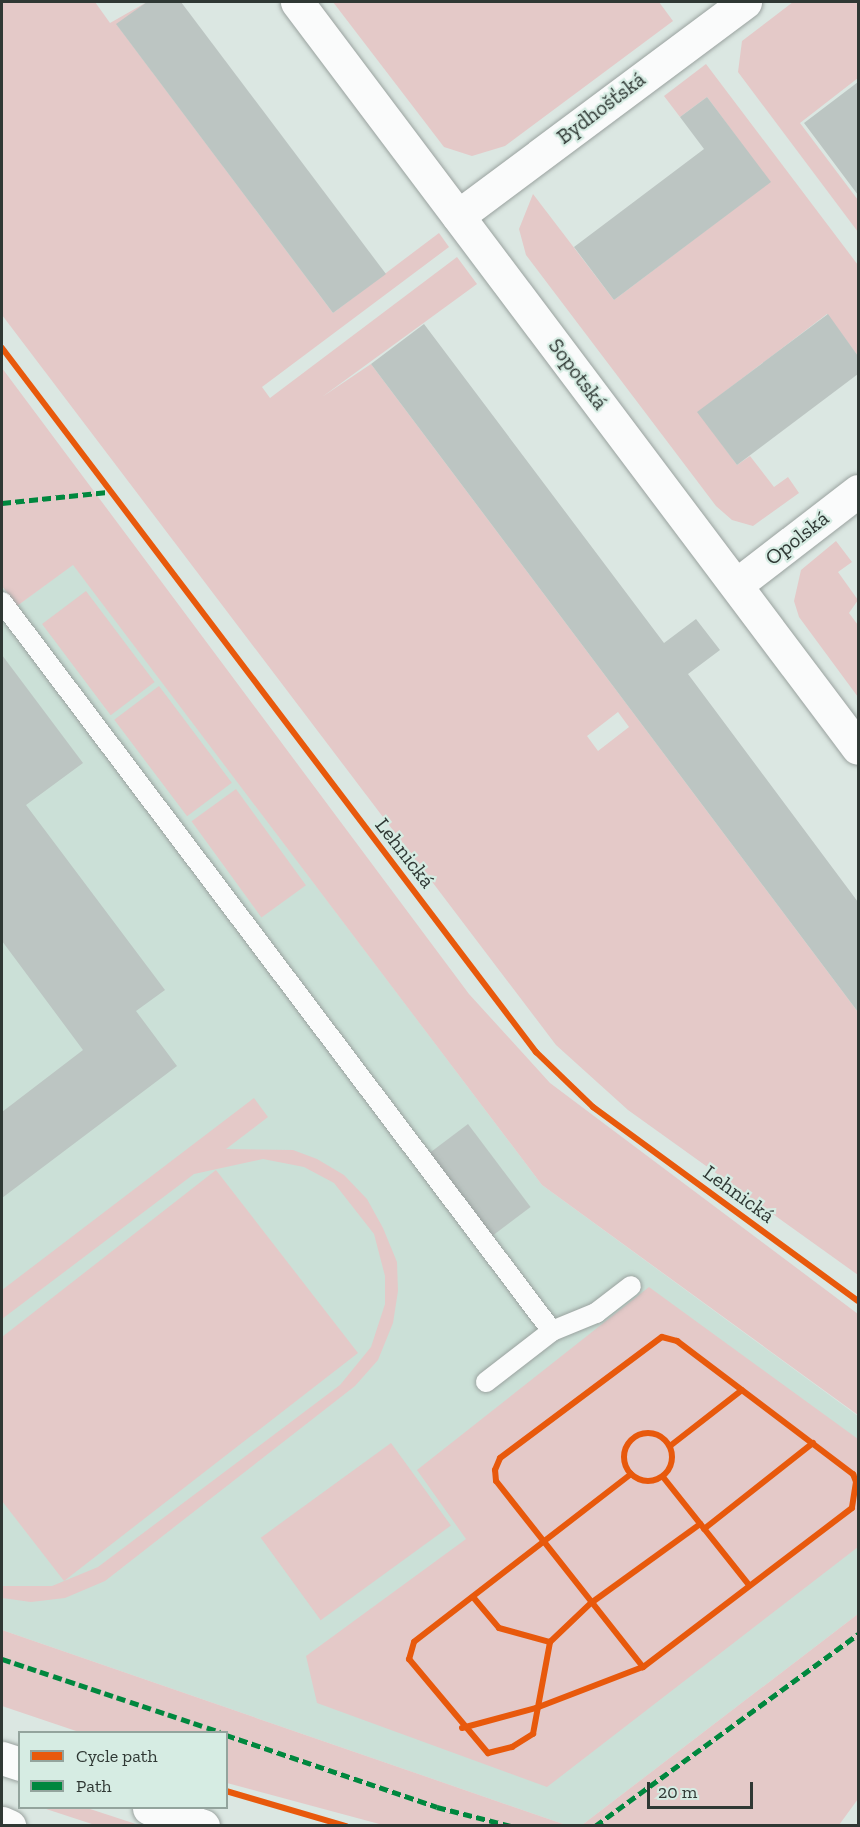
<!DOCTYPE html>
<meta charset="utf-8">
<style>
body{margin:0}
#map{position:relative;width:860px;height:1827px;overflow:hidden;background:#dbe7e2;font-family:"Zilla Slab",serif}
div>[style]{position:absolute}
[style*='--x']{left:calc(var(--x)*1px);top:calc(var(--y)*1px);width:calc(var(--w)*1px);rotate:calc(var(--a)*1deg)}
.built>*{inset:0;background:#cbe0d7}
.green>*{inset:0;background:#e4c9c8;transform-origin:0 0}
.building>*{inset:0;background:#bcc5c2;transform-origin:0 0}
.roads{filter:drop-shadow(0 0 2px #9aa29f) drop-shadow(0 0 2px #9aa29f)}
.service>*{height:20px;margin:-10px;padding:0 10px;transform-origin:10px;border-radius:10px;background:#fafbfb}
.minor>*{height:33px;margin:-16.5px;padding:0 16.5px;transform-origin:16.5px;border-radius:16.5px;background:#fafbfb}
.secondary>*{height:33px;margin:-16.5px;padding:0 16.5px;transform-origin:16.5px;border-radius:16.5px;background:#fafbfb}
.quiet>*{height:4.5px;margin-top:-2.25px;transform-origin:0;background:repeating-linear-gradient(90deg,#00873e 0 9px,transparent 0 13.5px)}
.cycleway>*{height:6px;margin:-3px;padding:0 3px;transform-origin:3px;border-radius:3px;background:#e8590c}
.cycleway>.ring{margin:-3px;padding:0;box-sizing:content-box;background:none;border:6px solid #e8590c;border-radius:50%}
span{translate:-50% -50%;white-space:nowrap;text-align:center;line-height:1.15;-webkit-text-stroke:4.5px #d6ece3;paint-order:stroke}
.street-label{font-size:21px;color:#2f3834}
.frame{position:absolute;inset:0;border:3px solid #2f3834;pointer-events:none}
.legend{position:absolute;left:18px;top:1731px;width:210px;height:78px;box-sizing:border-box;background:#d6ece3;border:2px solid #93a49d;margin:0;padding:8px 10px;list-style:none;font-size:18px;color:#2f3834}
.legend li{display:flex;align-items:center;gap:12px;height:30px}
.legend b{width:30px;border:2px solid #93a49d}
.scale{position:absolute;left:647px;top:1782px;width:106px;height:27px;box-sizing:border-box;border:3px solid #2f3834;border-top:0;padding-left:8px;font-size:18px;line-height:21px;white-space:nowrap;color:#2f3834;-webkit-text-stroke:4px #d6ece3;paint-order:stroke}
</style>
<div id="map">
<div class="built">
<i style="clip-path:polygon(73px 564px,542px 1185px,858px 1416px,858px 1614px,582px 1825px,566px 1825px,2px 1630px,2px 617px)"></i>
</div>
<div class="green">
<i style="clip-path:polygon(evenodd,2px 2px,95px 2px,110px 23px,147px 2px,117px 25px,333px 313px,439px 233px,449px 247px,262px 387px,270px 398px,457px 257px,477px 284px,322px 397px,371px 364px,858px 1012px,858px 1275px,628px 1110px,556px 1045px,2px 315px,2px 2px,618px 712px,629px 727px,598px 751px,587px 736px,618px 712px)"></i>
<i style="clip-path:polygon(333px 2px,659px 2px,673px 21px,505px 146px,472px 156px,444px 147px)"></i>
<i style="clip-path:polygon(793px 2px,858px 2px,858px 78px,800px 123px,858px 200px,858px 232px,738px 72px,742px 41px)"></i>
<i style="clip-path:polygon(706px 64px,858px 265px,858px 356px,827px 314px,698px 412px,737px 465px,750px 456px,774px 487px,788px 477px,799px 493px,753px 526px,732px 520px,716px 506px,526px 255px,519px 229px,533px 194px,614px 300px,770px 182px,707px 97px,680px 117px,664px 96px)"></i>
<i style="clip-path:polygon(2px 368px,469px 994px,550px 1083px,858px 1314px,858px 1415px,542px 1185px,73px 565px,17px 606px,2px 586px)"></i>
<i style="clip-path:polygon(836px 541px,852px 562px,838px 572px,858px 600px,849px 613px,858px 625px,858px 697px,799px 617px,794px 601px,801px 570px)"></i>
<i style="left:86px;top:591px;width:114px;height:55px;rotate:53deg"></i>
<i style="left:159px;top:686px;width:121px;height:56px;rotate:53deg"></i>
<i style="left:236px;top:789px;width:119px;height:55px;rotate:54deg"></i>
<i style="clip-path:polygon(254px 1098px,268px 1117px,226px 1149px,293px 1150px,317px 1159px,344px 1175px,367px 1199px,383px 1228px,397px 1262px,398px 1291px,393px 1323px,378px 1360px,355px 1386px,105px 1581px,65px 1598px,31px 1602px,2px 1598px,2px 1586px,52px 1586px,98px 1567px,340px 1385px,371px 1347px,385px 1304px,385px 1276px,374px 1234px,334px 1183px,304px 1167px,263px 1159px,194px 1174px,2px 1319px,2px 1290px)"></i>
<i style="clip-path:polygon(216px 1170px,358px 1353px,64px 1581px,2px 1501px,2px 1337px)"></i>
<i style="clip-path:polygon(649px 1287px,858px 1439px,858px 1547px,547px 1787px,317px 1703px,306px 1656px,466px 1539px,417px 1470px)"></i>
<i style="left:391px;top:1443px;width:102px;height:161px;rotate:54deg"></i>
<i style="clip-path:polygon(858px 1614px,858px 1799px,839px 1825px,582px 1825px)"></i>
<i style="clip-path:polygon(2px 1630px,566px 1825px,383px 1825px,227px 1783px,226px 1732px,79px 1732px,2px 1706px)"></i>
<i style="clip-path:polygon(43px 1808px,87px 1808px,139px 1825px,95px 1825px)"></i>
</div>
<div class="building">
<i style="clip-path:polygon(147px 2px,181px 2px,386px 274px,333px 313px,116px 24px)"></i>
<i style="clip-path:polygon(858px 82px,858px 195px,804px 123px)"></i>
<i style="clip-path:polygon(707px 97px,771px 182px,614px 300px,574px 247px,704px 149px,680px 117px)"></i>
<i style="clip-path:polygon(828px 314px,858px 356px,858px 374px,737px 465px,697px 412px)"></i>
<i style="clip-path:polygon(424px 324px,664px 643px,696px 619px,720px 650px,688px 674px,858px 902px,858px 1012px,371px 364px)"></i>
<i style="clip-path:polygon(2px 655px,83px 763px,26px 805px,165px 990px,136px 1011px,177px 1066px,2px 1198px,2px 1112px,83px 1050px,2px 941px)"></i>
<i style="left:468px;top:1124px;width:104px;height:49px;rotate:53deg"></i>
</div>
<div class="roads">
<div class="service">
<i style="--x:2;--y:602;--w:913;--a:52.97"></i>
<i style="--x:486;--y:1382;--w:83;--a:-37.7"></i>
<i style="--x:552;--y:1331;--w:48;--a:-22.2"></i>
<i style="--x:596;--y:1313;--w:44;--a:-37.6"></i>
</div>
<div class="minor">
<i style="--x:297;--y:2;--w:933;--a:53.06"></i>
<i style="--x:458;--y:216;--w:358;--a:-36.7"></i>
<i style="--x:736;--y:585;--w:154;--a:-37.6"></i>
</div>
<div class="secondary">
<i style="--x:2;--y:1758;--w:19;--a:18"></i>
<i style="--x:149;--y:1808;--w:57;--a:18.4"></i>
<i style="--x:2;--y:1823;--w:8;--a:23"></i>
</div>
</div>
<div class="quiet">
<i style="--x:2;--y:503;--w:106;--a:-6"></i>
<i style="--x:2;--y:1659;--w:230;--a:18.5"></i>
<i style="--x:226;--y:1735;--w:223;--a:18.8"></i>
<i style="--x:437;--y:1807;--w:76;--a:14.4"></i>
<i style="--x:595;--y:1826;--w:326;--a:-36.1"></i>
</div>
<div class="cycleway">
<i style="--x:2;--y:348;--w:884;--a:52.82"></i>
<i style="--x:536;--y:1052;--w:79;--a:44"></i>
<i style="--x:593;--y:1107;--w:328;--a:36.2"></i>
<i style="--x:662;--y:1337;--w:16;--a:15"></i>
<i style="--x:677;--y:1341;--w:221;--a:37.1"></i>
<i style="--x:853;--y:1474;--w:9;--a:69"></i>
<i style="--x:856;--y:1482;--w:26;--a:99"></i>
<i style="--x:852;--y:1508;--w:263;--a:142.7"></i>
<i style="--x:643;--y:1667;--w:237;--a:-128.3"></i>
<i style="--x:496;--y:1481;--w:11;--a:-95"></i>
<i style="--x:495;--y:1470;--w:13;--a:-67"></i>
<i style="--x:500;--y:1458;--w:202;--a:-36.8"></i>
<i class="ring" style="left:624px;top:1433px;width:42px;height:42px"></i>
<i style="--x:670;--y:1446;--w:91;--a:-37.9"></i>
<i style="--x:631;--y:1474;--w:274;--a:142.3"></i>
<i style="--x:414;--y:1642;--w:18;--a:106"></i>
<i style="--x:409;--y:1659;--w:123;--a:50"></i>
<i style="--x:488;--y:1753;--w:25;--a:-14"></i>
<i style="--x:512;--y:1747;--w:25;--a:-32"></i>
<i style="--x:533;--y:1734;--w:94;--a:-79.5"></i>
<i style="--x:550;--y:1642;--w:57;--a:-43.6"></i>
<i style="--x:591;--y:1603;--w:135;--a:-35.9"></i>
<i style="--x:663;--y:1477;--w:137;--a:51.5"></i>
<i style="--x:704;--y:1529;--w:139;--a:-38.3"></i>
<i style="--x:473;--y:1597;--w:40;--a:50"></i>
<i style="--x:499;--y:1628;--w:53;--a:15.4"></i>
<i style="--x:462;--y:1728;--w:77;--a:-15.1"></i>
<i style="--x:536;--y:1708;--w:115;--a:-21"></i>
<i style="--x:226;--y:1791;--w:125;--a:16.3"></i>
</div>
<div class="street-label">
<span style="left:601px;top:108px;rotate:-37deg">Bydhošťská</span>
<span style="left:578px;top:374px;rotate:53deg">Sopotská</span>
<span style="left:797px;top:538px;rotate:-38deg">Opolská</span>
<span style="left:405px;top:853px;rotate:52deg">Lehnická</span>
<span style="left:739px;top:1194px;rotate:36deg">Lehnická</span>
</div>
<div class="frame"></div>
<ul class="legend">
<li><b style="height:8px;background:#e8590c"></b>Cycle path</li>
<li><b style="height:8px;background:#00873e"></b>Path</li>
</ul>
<div class="scale">20 m</div>
</div>
